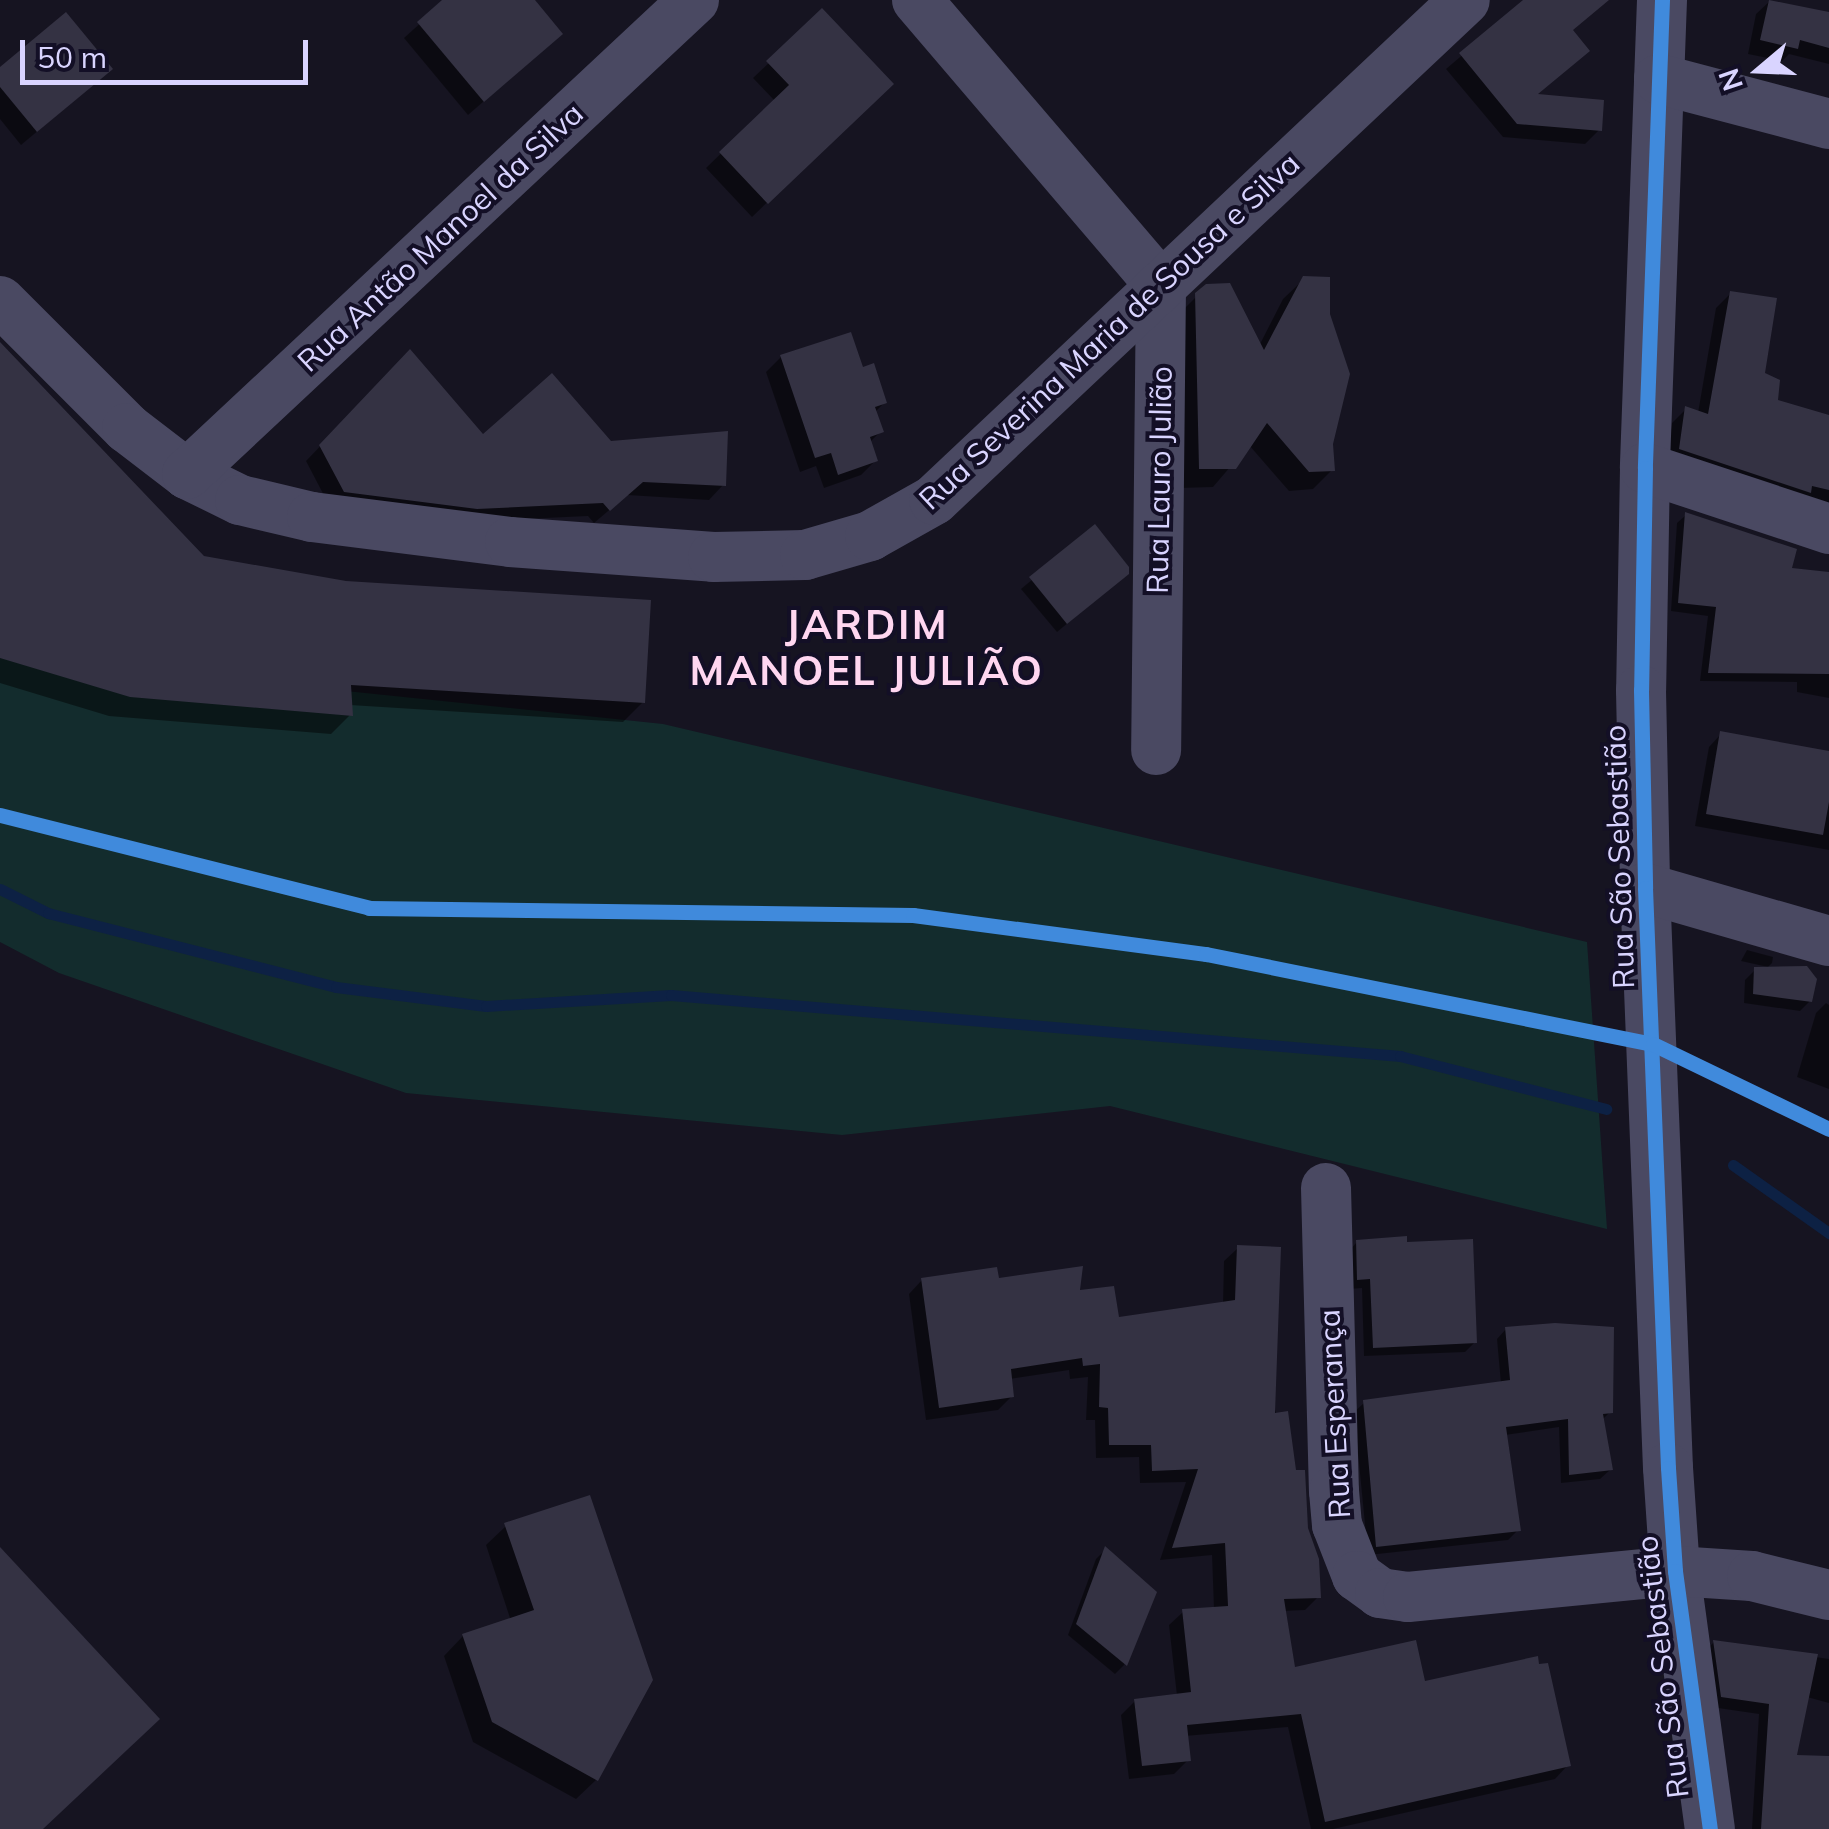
<!DOCTYPE html>
<meta charset="utf-8">
<style>
body{margin:0}
#map{position:relative;width:1829px;height:1829px;overflow:hidden;background:#161421;font-family:Mulish,sans-serif}
div>[style]{position:absolute}
[style*='--x']{left:calc(var(--x)*1px);top:calc(var(--y)*1px);width:calc(var(--w)*1px);rotate:calc(var(--a)*1deg)}
.green>*{inset:0;background:#132c2d}
.shadow>*{inset:0;background:#0007}
.stream>*{height:11px;margin:-5.5px;padding:0 5.5px;transform-origin:5.5px;border-radius:5.5px;background:#0d2144}
.building>*{inset:0;background:#343243}
.minor>*{height:50px;margin:-25px;padding:0 25px;transform-origin:25px;border-radius:25px;background:#4a4962}
.cycleway>*{height:15px;margin:-7.5px;padding:0 7.5px;transform-origin:7.5px;border-radius:7.5px;background:#408adc}
span{translate:-50% -50%;white-space:nowrap;text-align:center;line-height:1.15;-webkit-text-stroke:8px #130f26;paint-order:stroke}
.street-label{font-size:30px;color:#d9d4ff}
.district-label{font-size:40px;color:#ffd6f0;font-weight:700;letter-spacing:2.5px}
.north{position:absolute;left:1709px;top:20px;width:100px;height:100px;-webkit-text-stroke:8px #130f26;paint-order:stroke;rotate:251deg;font-size:28px;font-weight:700;line-height:40px;text-align:center;color:#d9d4ff}
.north::after{content:'';display:block;margin:auto;width:35px;height:45px;background:#d9d4ff;clip-path:polygon(50% 0,100% 100%,50% 72%,0 100%)}
.scale{position:absolute;left:20px;top:40px;width:288px;height:45px;box-sizing:border-box;border:5px solid #d9d4ff;border-top:0;padding-left:12px;font-size:30px;line-height:35px;white-space:nowrap;color:#d9d4ff;-webkit-text-stroke:8px #130f26;paint-order:stroke}
</style>
<div id="map">
<div class="green">
<i style="clip-path:polygon(0 655px,663px 724px,1587px 942px,1607px 1229px,1110px 1106px,842px 1135px,406px 1093px,59px 973px,0 942px)"></i>
</div>
<div class="shadow">
<i style="clip-path:polygon(446px 0,531px 0,545px 48px,468px 115px,404px 38px)"></i>
<i style="clip-path:polygon(1527px 0,1606px 0,1571px 31px,1535px 96px,1599px 130px,1585px 144px,1503px 137px,1446px 69px)"></i>
<i style="clip-path:polygon(1770px 1px,1829px 15px,1829px 64px,1789px 54px,1782px 61px,1748px 54px,1756px 14px)"></i>
<i style="clip-path:polygon(822px 12px,890px 84px,752px 217px,706px 168px,775px 101px,753px 78px)"></i>
<i style="clip-path:polygon(0 70px,95px 83px,21px 145px,0 119px)"></i>
<i style="clip-path:polygon(1304px 279px,1328px 314px,1332px 470px,1313px 489px,1289px 491px,1249px 445px,1213px 487px,1180px 488px,1177px 316px,1207px 286px,1259px 346px,1283px 299px)"></i>
<i style="clip-path:polygon(1730px 294px,1775px 402px,1829px 417px,1829px 508px,1666px 463px,1672px 423px,1686px 409px,1698px 413px,1716px 308px)"></i>
<i style="clip-path:polygon(0 346px,203px 558px,643px 702px,623px 722px,350px 705px,350px 715px,331px 734px,109px 716px,0 683px)"></i>
<i style="clip-path:polygon(410px 353px,482px 437px,610px 443px,723px 485px,709px 500px,627px 495px,594px 523px,588px 516px,461px 522px,329px 505px,306px 461px)"></i>
<i style="clip-path:polygon(781px 357px,861px 370px,884px 403px,874px 413px,881px 431px,869px 443px,875px 461px,861px 475px,824px 488px,816px 466px,800px 472px,766px 372px)"></i>
<i style="clip-path:polygon(1686px 515px,1789px 570px,1829px 575px,1829px 698px,1797px 692px,1797px 682px,1700px 681px,1708px 616px,1671px 611px,1677px 523px)"></i>
<i style="clip-path:polygon(1095px 527px,1116px 583px,1057px 632px,1021px 589px)"></i>
<i style="clip-path:polygon(1721px 734px,1829px 753px,1829px 850px,1695px 826px,1709px 747px)"></i>
<i style="clip-path:polygon(1747px 950px,1773px 957px,1772px 963px,1768px 967px,1741px 961px)"></i>
<i style="clip-path:polygon(1755px 970px,1810px 1001px,1800px 1011px,1744px 1003px,1745px 980px)"></i>
<i style="clip-path:polygon(1826px 1003px,1829px 1005px,1829px 1089px,1797px 1077px,1816px 1013px)"></i>
<i style="clip-path:polygon(1357px 1242px,1475px 1342px,1465px 1352px,1364px 1356px,1362px 1288px,1349px 1289px,1348px 1252px)"></i>
<i style="clip-path:polygon(1238px 1248px,1318px 1597px,1305px 1610px,1283px 1611px,1293px 1670px,1423px 1684px,1568px 1765px,1555px 1779px,1333px 1829px,1311px 1829px,1288px 1727px,1185px 1736px,1188px 1760px,1174px 1774px,1129px 1779px,1121px 1715px,1135px 1701px,1177px 1696px,1169px 1625px,1183px 1612px,1214px 1609px,1212px 1555px,1160px 1560px,1186px 1482px,1140px 1483px,1139px 1457px,1096px 1458px,1095px 1420px,1086px 1420px,1088px 1377px,1070px 1379px,1069px 1370px,1009px 1379px,1012px 1396px,998px 1410px,926px 1420px,909px 1294px,922px 1280px,997px 1281px,1077px 1293px,1117px 1319px,1223px 1304px,1224px 1261px)"></i>
<i style="clip-path:polygon(1506px 1329px,1610px 1412px,1602px 1420px,1610px 1470px,1600px 1479px,1561px 1483px,1559px 1427px,1505px 1435px,1518px 1530px,1508px 1540px,1368px 1555px,1354px 1412px,1364px 1403px,1501px 1384px,1497px 1339px)"></i>
<i style="clip-path:polygon(506px 1526px,596px 1780px,576px 1799px,473px 1742px,444px 1656px,463px 1636px,511px 1621px,486px 1545px)"></i>
<i style="clip-path:polygon(1105px 1550px,1154px 1593px,1124px 1665px,1115px 1674px,1068px 1635px,1096px 1559px)"></i>
<i style="clip-path:polygon(1714px 1642px,1829px 1659px,1829px 1703px,1807px 1697px,1794px 1757px,1829px 1759px,1829px 1829px,1752px 1829px,1759px 1714px,1711px 1707px,1703px 1653px)"></i>
</div>
<div class="stream">
<i style="--x:0;--y:889;--w:54;--a:26.6"></i>
<i style="--x:48;--y:913;--w:297;--a:14.4"></i>
<i style="--x:336;--y:987;--w:151;--a:7.2"></i>
<i style="--x:486;--y:1006;--w:185;--a:-3.4"></i>
<i style="--x:671;--y:995;--w:732;--a:4.78"></i>
<i style="--x:1400;--y:1056;--w:213;--a:14.4"></i>
<i style="--x:1733;--y:1165;--w:118;--a:35.3"></i>
</div>
<div class="building">
<i style="clip-path:polygon(442px 0,535px 0,563px 34px,484px 102px,417px 22px)"></i>
<i style="clip-path:polygon(1523px 0,1609px 0,1573px 30px,1590px 51px,1538px 94px,1604px 100px,1602px 131px,1517px 124px,1459px 53px)"></i>
<i style="clip-path:polygon(1769px 0,1829px 12px,1829px 48px,1800px 40px,1798px 49px,1760px 40px)"></i>
<i style="clip-path:polygon(822px 8px,894px 84px,768px 204px,719px 152px,789px 85px,766px 61px)"></i>
<i style="clip-path:polygon(66px 12px,113px 69px,37px 132px,0 87px,0 67px)"></i>
<i style="clip-path:polygon(1303px 276px,1330px 277px,1330px 314px,1350px 374px,1333px 444px,1335px 471px,1309px 472px,1267px 423px,1236px 469px,1199px 469px,1195px 293px,1206px 284px,1230px 283px,1264px 350px)"></i>
<i style="clip-path:polygon(1730px 291px,1777px 298px,1765px 373px,1780px 380px,1778px 400px,1829px 415px,1829px 490px,1812px 486px,1811px 493px,1679px 449px,1685px 406px,1708px 414px)"></i>
<i style="clip-path:polygon(851px 332px,863px 367px,874px 363px,887px 403px,875px 407px,884px 432px,870px 437px,878px 461px,838px 475px,831px 453px,815px 458px,780px 355px)"></i>
<i style="clip-path:polygon(0 342px,204px 556px,346px 581px,651px 600px,645px 703px,351px 685px,353px 716px,130px 697px,0 658px)"></i>
<i style="clip-path:polygon(410px 349px,483px 434px,552px 373px,611px 441px,728px 431px,726px 486px,643px 482px,610px 511px,603px 503px,477px 509px,344px 492px,319px 445px)"></i>
<i style="clip-path:polygon(1685px 512px,1797px 549px,1792px 568px,1829px 572px,1829px 674px,1708px 673px,1716px 607px,1678px 603px)"></i>
<i style="clip-path:polygon(1095px 524px,1129px 567px,1129px 574px,1067px 624px,1029px 577px)"></i>
<i style="clip-path:polygon(1720px 731px,1829px 751px,1829px 802px,1823px 835px,1706px 814px)"></i>
<i style="clip-path:polygon(1807px 966px,1817px 979px,1812px 1002px,1753px 994px,1754px 967px)"></i>
<i style="clip-path:polygon(1407px 1236px,1407px 1242px,1473px 1239px,1477px 1343px,1373px 1348px,1370px 1279px,1357px 1280px,1356px 1240px)"></i>
<i style="clip-path:polygon(1237px 1245px,1281px 1247px,1275px 1413px,1288px 1411px,1296px 1470px,1305px 1470px,1308px 1528px,1319px 1559px,1321px 1598px,1284px 1599px,1295px 1667px,1416px 1640px,1425px 1681px,1538px 1656px,1539px 1664px,1548px 1663px,1571px 1766px,1325px 1822px,1301px 1714px,1187px 1725px,1191px 1761px,1142px 1766px,1134px 1699px,1191px 1692px,1182px 1609px,1228px 1606px,1225px 1543px,1172px 1548px,1198px 1469px,1152px 1471px,1151px 1445px,1109px 1445px,1108px 1408px,1099px 1407px,1100px 1364px,1083px 1366px,1082px 1358px,1011px 1369px,1014px 1397px,939px 1408px,921px 1278px,997px 1267px,999px 1278px,1083px 1266px,1080px 1290px,1114px 1286px,1119px 1317px,1235px 1300px)"></i>
<i style="clip-path:polygon(1555px 1323px,1614px 1327px,1613px 1413px,1603px 1414px,1613px 1470px,1569px 1475px,1568px 1419px,1506px 1427px,1521px 1531px,1376px 1547px,1363px 1400px,1510px 1380px,1505px 1327px)"></i>
<i style="clip-path:polygon(590px 1495px,653px 1680px,598px 1781px,492px 1722px,462px 1634px,534px 1610px,504px 1523px)"></i>
<i style="clip-path:polygon(1105px 1546px,1157px 1592px,1127px 1666px,1076px 1624px)"></i>
<i style="clip-path:polygon(0 1547px,160px 1719px,43px 1829px,0 1829px)"></i>
<i style="clip-path:polygon(1713px 1640px,1818px 1654px,1797px 1755px,1829px 1756px,1829px 1829px,1761px 1829px,1769px 1704px,1721px 1697px)"></i>
</div>
<div class="minor">
<i style="--x:917;--y:0;--w:376;--a:49.5"></i>
<i style="--x:1161;--y:286;--w:464;--a:90.6"></i>
<i style="--x:1662;--y:0;--w:468;--a:92.1"></i>
<i style="--x:1645;--y:468;--w:222;--a:91"></i>
<i style="--x:1641;--y:690;--w:198;--a:88.8"></i>
<i style="--x:1645;--y:888;--w:580;--a:87.73"></i>
<i style="--x:1668;--y:1468;--w:103;--a:86.1"></i>
<i style="--x:1675;--y:1571;--w:260;--a:82.3"></i>
<i style="--x:1659;--y:79;--w:176;--a:14.8"></i>
<i style="--x:0;--y:301;--w:180;--a:45"></i>
<i style="--x:127;--y:428;--w:76;--a:37.5"></i>
<i style="--x:187;--y:474;--w:59;--a:26.1"></i>
<i style="--x:240;--y:500;--w:74;--a:13.3"></i>
<i style="--x:312;--y:517;--w:200;--a:7.2"></i>
<i style="--x:510;--y:542;--w:204;--a:4.2"></i>
<i style="--x:713;--y:557;--w:92;--a:-1.2"></i>
<i style="--x:805;--y:555;--w:68;--a:-16.3"></i>
<i style="--x:870;--y:536;--w:73;--a:-29.4"></i>
<i style="--x:934;--y:500;--w:729;--a:-43.28"></i>
<i style="--x:1645;--y:468;--w:194;--a:18.3"></i>
<i style="--x:187;--y:474;--w:694;--a:-43.07"></i>
<i style="--x:1645;--y:888;--w:191;--a:16.1"></i>
<i style="--x:1326;--y:1188;--w:303;--a:88.5"></i>
<i style="--x:1334;--y:1491;--w:34;--a:85"></i>
<i style="--x:1337;--y:1525;--w:55;--a:68.6"></i>
<i style="--x:1357;--y:1576;--w:29;--a:36"></i>
<i style="--x:1380;--y:1593;--w:28;--a:8"></i>
<i style="--x:1408;--y:1597;--w:268;--a:-5.6"></i>
<i style="--x:1675;--y:1571;--w:77;--a:3.7"></i>
<i style="--x:1752;--y:1576;--w:79;--a:13.9"></i>
</div>
<div class="cycleway">
<i style="--x:1662;--y:0;--w:468;--a:92.1"></i>
<i style="--x:1645;--y:468;--w:222;--a:91"></i>
<i style="--x:1641;--y:690;--w:198;--a:88.8"></i>
<i style="--x:1645;--y:888;--w:580;--a:87.73"></i>
<i style="--x:1668;--y:1468;--w:103;--a:86.1"></i>
<i style="--x:1675;--y:1571;--w:260;--a:82.3"></i>
<i style="--x:0;--y:815;--w:381;--a:14.1"></i>
<i style="--x:369;--y:908;--w:544;--a:0.74"></i>
<i style="--x:913;--y:915;--w:296;--a:7.6"></i>
<i style="--x:1206;--y:954;--w:456;--a:11.4"></i>
<i style="--x:1653;--y:1044;--w:195;--a:25.8"></i>
</div>
<div class="street-label">
<span style="left:440px;top:237px;rotate:-43deg">Rua Antão Manoel da Silva</span>
<span style="left:1109px;top:331px;rotate:-43deg">Rua Severina Maria de Sousa e Silva</span>
<span style="left:1159px;top:480px;rotate:-89deg">Rua Lauro Julião</span>
<span style="left:1619px;top:857px;rotate:-92deg">Rua São Sebastião</span>
<span style="left:1334px;top:1414px;rotate:-93deg">Rua Esperança</span>
<span style="left:1662px;top:1667px;rotate:-97deg">Rua São Sebastião</span>
</div>
<div class="district-label">
<span style="left:867px;top:647px">JARDIM<br>MANOEL JULIÃO</span>
</div>
<div class="north">N</div>
<div class="scale">50 m</div>
</div>
